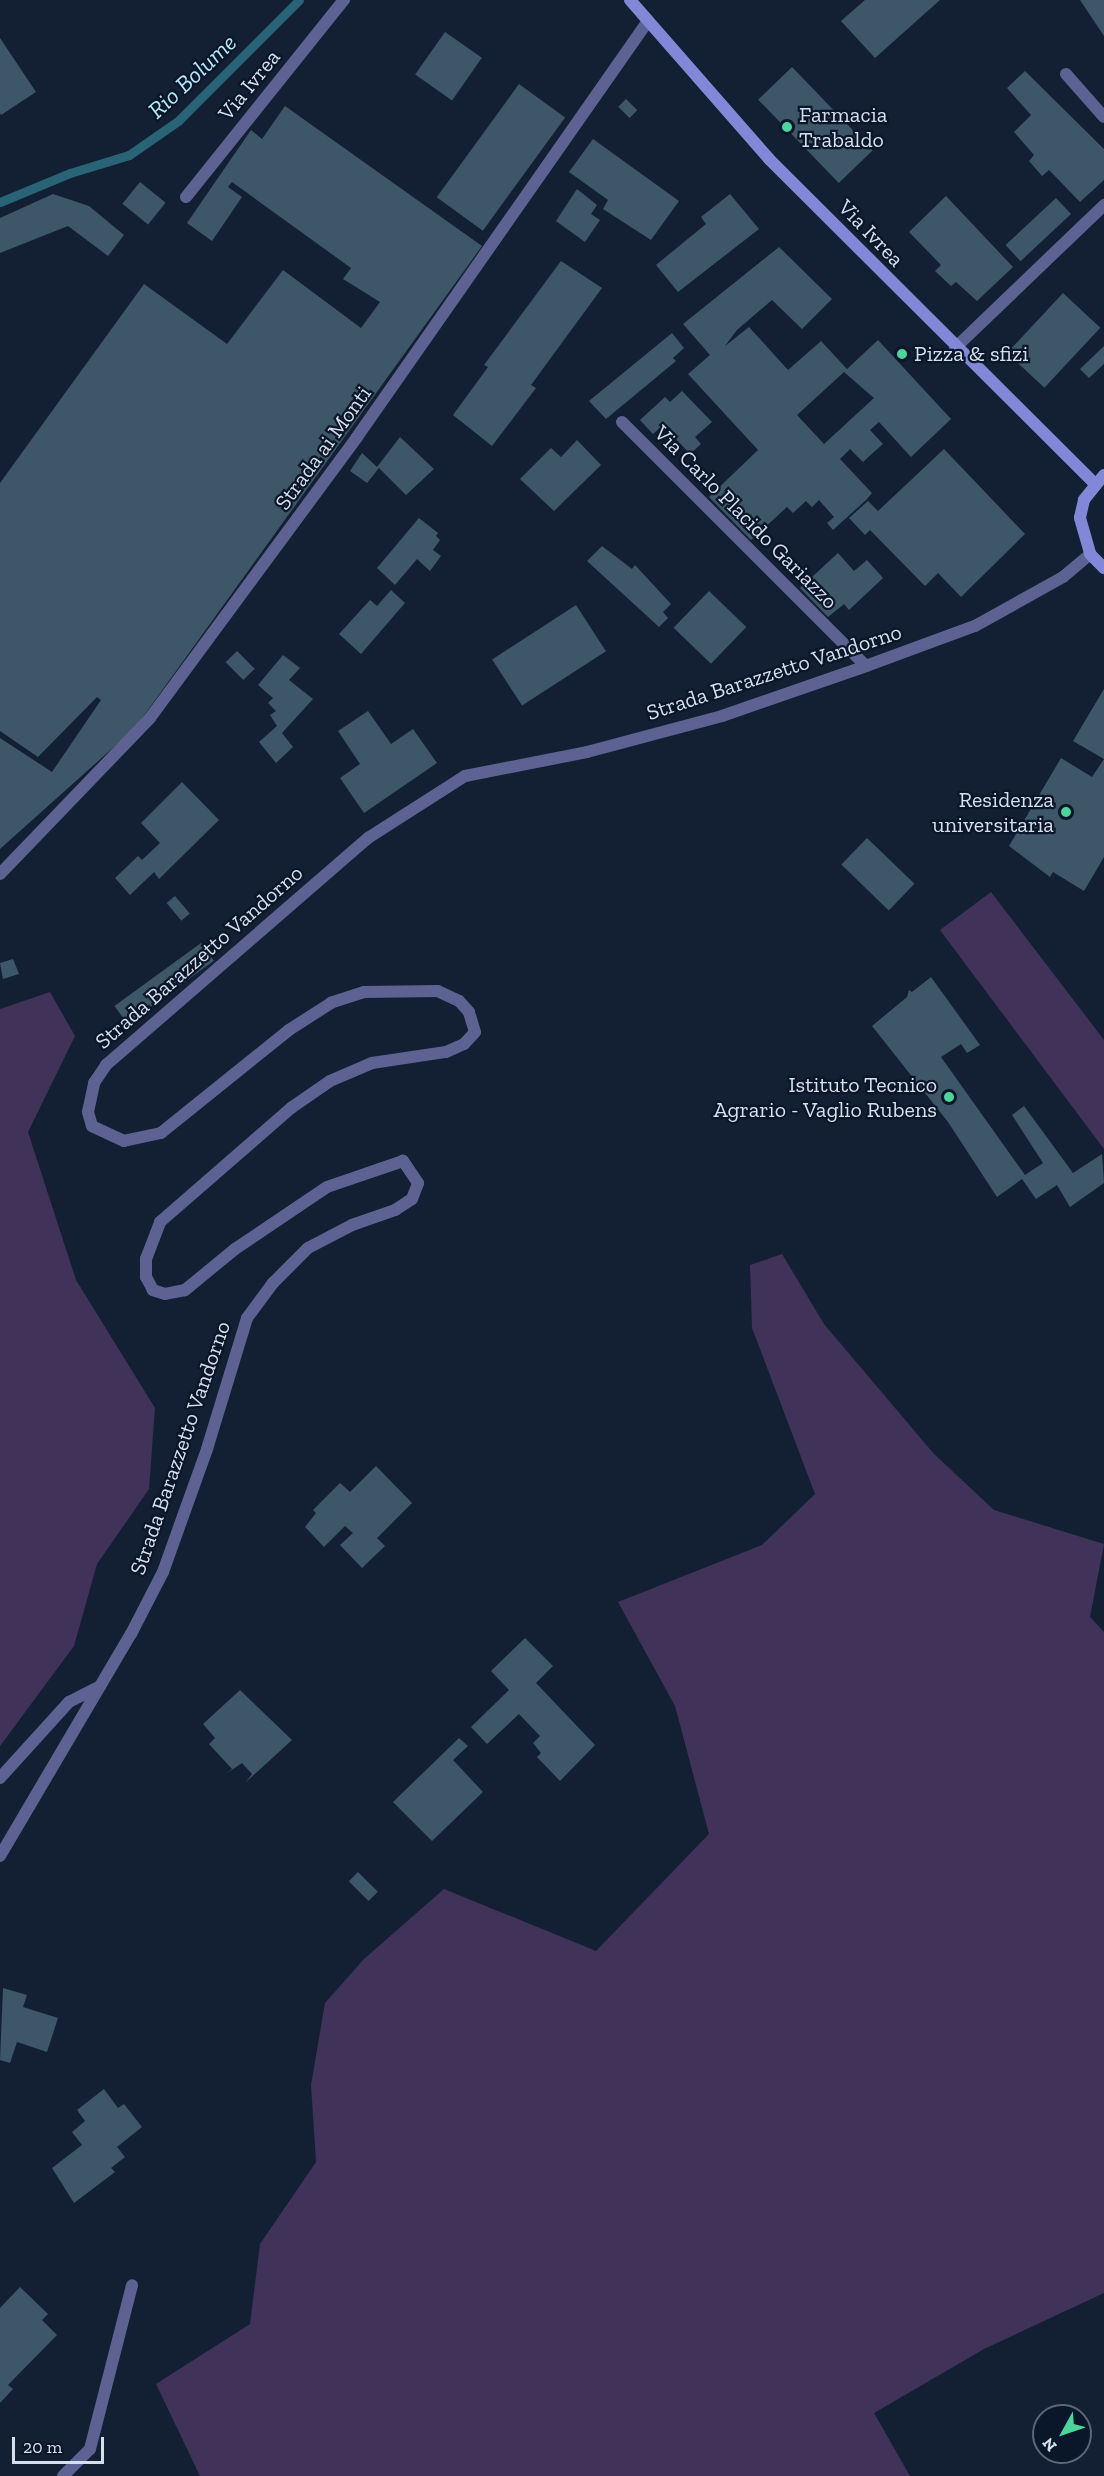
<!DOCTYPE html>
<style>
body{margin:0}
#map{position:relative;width:1104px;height:2476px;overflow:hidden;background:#132034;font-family:"Zilla Slab",serif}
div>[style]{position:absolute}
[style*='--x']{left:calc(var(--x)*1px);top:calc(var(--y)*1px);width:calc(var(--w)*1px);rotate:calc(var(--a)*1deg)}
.green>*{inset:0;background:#403259}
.stream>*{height:9px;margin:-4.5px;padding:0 4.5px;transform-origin:4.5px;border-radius:4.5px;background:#286476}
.building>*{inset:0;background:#3d5668;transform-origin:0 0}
.street>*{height:12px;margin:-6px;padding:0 6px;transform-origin:6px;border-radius:6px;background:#5e6293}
.secondary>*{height:12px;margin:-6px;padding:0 6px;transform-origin:6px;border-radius:6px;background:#8288d7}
.dots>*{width:16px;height:16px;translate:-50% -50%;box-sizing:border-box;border:3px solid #0a1629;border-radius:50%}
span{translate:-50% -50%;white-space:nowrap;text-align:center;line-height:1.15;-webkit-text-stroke:4.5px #0a1629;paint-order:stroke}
.street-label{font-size:22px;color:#d7dfed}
.poi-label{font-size:22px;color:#d7dfed}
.left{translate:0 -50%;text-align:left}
.right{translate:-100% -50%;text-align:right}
.water-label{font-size:24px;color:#b7e9fb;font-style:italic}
.north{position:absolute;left:1032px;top:2404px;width:60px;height:60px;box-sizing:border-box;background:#0a1629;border:2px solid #5c6677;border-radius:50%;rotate:230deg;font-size:16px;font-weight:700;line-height:24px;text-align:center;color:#d7dfed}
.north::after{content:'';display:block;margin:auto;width:21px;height:27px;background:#4cd49b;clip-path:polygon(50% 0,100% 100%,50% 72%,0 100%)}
.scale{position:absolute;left:12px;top:2437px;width:92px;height:27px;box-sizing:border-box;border:3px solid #d7dfed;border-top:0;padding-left:8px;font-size:18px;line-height:21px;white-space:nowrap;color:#d7dfed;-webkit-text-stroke:4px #0a1629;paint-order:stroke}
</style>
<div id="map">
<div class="green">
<i style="clip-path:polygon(991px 892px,1104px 1040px,1104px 1149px,940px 930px)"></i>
<i style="clip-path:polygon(50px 992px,75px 1036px,28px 1132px,76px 1280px,155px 1408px,149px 1489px,97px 1564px,74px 1646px,0 1746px,0 1009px)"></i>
<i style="clip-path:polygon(782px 1254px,824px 1324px,934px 1454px,994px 1510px,1104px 1544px,1090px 1617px,1104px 1632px,1104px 2293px,984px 2349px,874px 2413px,910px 2476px,200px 2476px,156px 2384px,250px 2324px,260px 2244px,316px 2162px,311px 2085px,325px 2003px,364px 1959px,444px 1889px,596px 1951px,709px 1834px,675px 1706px,618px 1602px,762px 1545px,815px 1494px,752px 1328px,750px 1265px)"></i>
</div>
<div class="stream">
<i style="--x:0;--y:202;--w:76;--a:-22.5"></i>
<i style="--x:70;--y:173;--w:62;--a:-17"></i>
<i style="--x:129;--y:155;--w:60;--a:-34.8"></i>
<i style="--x:178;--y:121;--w:171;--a:-45"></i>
</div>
<div class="building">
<i style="clip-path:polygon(865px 0,940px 0,875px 58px,841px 21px)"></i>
<i style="clip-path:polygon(1080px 0,1104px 0,1104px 36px)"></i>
<i style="left:445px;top:32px;width:45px;height:52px;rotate:35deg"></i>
<i style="clip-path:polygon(0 38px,36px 92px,1px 115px,0 113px)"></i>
<i style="left:792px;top:67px;width:116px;height:47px;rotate:46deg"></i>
<i style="clip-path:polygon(1025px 71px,1104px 149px,1104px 180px,1080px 202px,1049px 170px,1042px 176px,1029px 161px,1034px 155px,1014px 132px,1031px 115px,1007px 88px)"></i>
<i style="left:519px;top:84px;width:57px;height:140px;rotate:36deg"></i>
<i style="left:626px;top:99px;width:16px;height:11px;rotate:45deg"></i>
<i style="clip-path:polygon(285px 106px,482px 246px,135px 728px,0 849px,0 738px,52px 772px,101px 700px,97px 697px,38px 757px,0 731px,0 483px,144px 284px,227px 344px,283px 270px,361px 328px,380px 302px,343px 279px,351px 268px,232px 182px,228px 187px,242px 197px,212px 241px,187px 223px,251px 130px,262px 139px)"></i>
<i style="clip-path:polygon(593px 139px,679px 201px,651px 240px,603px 209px,608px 200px,569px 172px)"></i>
<i style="left:140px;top:182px;width:33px;height:28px;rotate:39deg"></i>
<i style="clip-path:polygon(577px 189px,597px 205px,591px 214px,600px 220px,585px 242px,556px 221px)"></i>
<i style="clip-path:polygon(53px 194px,89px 206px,124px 235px,108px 256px,68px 226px,0 253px,0 218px)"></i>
<i style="clip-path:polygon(730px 194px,759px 229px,678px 292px,656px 265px,706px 224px,701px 217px)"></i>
<i style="clip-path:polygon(946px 196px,1013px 267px,977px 301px,956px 282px,951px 286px,935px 271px,941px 265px,909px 232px)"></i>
<i style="left:1056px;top:198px;width:22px;height:69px;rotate:47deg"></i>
<i style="clip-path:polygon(evenodd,779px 247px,832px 299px,802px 329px,772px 300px,737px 330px,725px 346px,749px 327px,788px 370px,821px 341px,847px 369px,878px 340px,951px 419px,911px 457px,879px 422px,870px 430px,883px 444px,875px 451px,863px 462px,850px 449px,840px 459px,872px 493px,866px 500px,833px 530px,827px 523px,834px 517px,819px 500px,812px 507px,806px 501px,793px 513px,787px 507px,751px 540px,709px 497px,758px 450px,688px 374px,710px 355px,683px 324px,779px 247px,844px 372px,874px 398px,824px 444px,797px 415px,844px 372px)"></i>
<i style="clip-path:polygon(561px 261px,602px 288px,531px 385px,536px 388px,492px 446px,453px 415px,488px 367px,484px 365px)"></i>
<i style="left:1063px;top:293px;width:51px;height:82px;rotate:43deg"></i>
<i style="clip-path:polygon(672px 333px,684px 348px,673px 358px,676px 361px,606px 419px,589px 401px)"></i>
<i style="clip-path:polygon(1104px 346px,1104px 364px,1089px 378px,1080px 369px)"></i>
<i style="clip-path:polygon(682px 391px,712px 422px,695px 437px,701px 444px,690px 454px,663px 425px,653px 434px,640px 420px,665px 397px,670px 402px)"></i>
<i style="clip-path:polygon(400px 437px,434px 469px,406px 495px,379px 468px,367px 483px,350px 471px,362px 453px,377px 467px)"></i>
<i style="clip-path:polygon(577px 440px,601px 465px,554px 511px,520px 479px,551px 448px,561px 457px)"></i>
<i style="clip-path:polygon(944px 449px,1025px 534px,961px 597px,938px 573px,925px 586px,870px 530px,865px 535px,849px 518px,868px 501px,878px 511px)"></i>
<i style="clip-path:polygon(419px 518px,438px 533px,436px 536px,440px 540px,433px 550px,441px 556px,430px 571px,417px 559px,395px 585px,377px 568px)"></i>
<i style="clip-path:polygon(602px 546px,632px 569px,635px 565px,671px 604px,663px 612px,668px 618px,659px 627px,587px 561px)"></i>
<i style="clip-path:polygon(838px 553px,854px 571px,867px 560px,883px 578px,849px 610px,844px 604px,828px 617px,800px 588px)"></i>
<i style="clip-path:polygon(391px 590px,405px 603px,361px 654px,339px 634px,370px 600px,377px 606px)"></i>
<i style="left:709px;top:591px;width:52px;height:51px;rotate:44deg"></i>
<i style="left:576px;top:605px;width:55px;height:100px;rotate:57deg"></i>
<i style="left:237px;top:651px;width:25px;height:16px;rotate:45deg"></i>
<i style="clip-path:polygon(283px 655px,300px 668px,289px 680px,313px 699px,282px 733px,293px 747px,276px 763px,259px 742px,277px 726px,270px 715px,276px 711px,268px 703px,273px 698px,258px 685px)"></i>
<i style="clip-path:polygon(1104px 689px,1104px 857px,1084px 891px,1053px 872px,1050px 877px,1009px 846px,1061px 758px,1092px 777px,1104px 759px,1073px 741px)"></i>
<i style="clip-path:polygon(368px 711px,391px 744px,413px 729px,437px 763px,364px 813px,340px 778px,360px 764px,338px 731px)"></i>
<i style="clip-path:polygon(182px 782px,219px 820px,159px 879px,154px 872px,130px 895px,115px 878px,138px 856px,142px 860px,160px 843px,141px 823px)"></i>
<i style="left:867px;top:838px;width:66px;height:37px;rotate:44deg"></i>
<i style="left:175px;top:896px;width:23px;height:11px;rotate:50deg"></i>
<i style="left:201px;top:943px;width:22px;height:107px;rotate:54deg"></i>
<i style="clip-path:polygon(13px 959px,19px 974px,3px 979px,0 963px)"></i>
<i style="clip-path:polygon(931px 977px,980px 1045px,967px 1053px,961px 1044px,941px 1057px,1025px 1175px,1043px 1163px,1012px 1115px,1024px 1106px,1073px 1173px,1102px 1154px,1104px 1183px,1070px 1207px,1057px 1185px,1036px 1199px,1022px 1179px,997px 1197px,948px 1122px,872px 1026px,907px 997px,909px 990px,912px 992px)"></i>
<i style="clip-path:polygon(376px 1466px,412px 1503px,377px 1538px,385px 1546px,362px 1568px,340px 1545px,353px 1533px,345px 1526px,324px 1547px,305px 1527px,316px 1513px,313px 1510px,340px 1483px,350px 1492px)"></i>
<i style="clip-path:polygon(525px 1638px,553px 1666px,536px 1683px,595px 1745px,560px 1781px,537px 1757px,541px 1753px,533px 1743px,540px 1736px,519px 1714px,487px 1744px,471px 1727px,509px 1690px,491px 1671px)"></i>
<i style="clip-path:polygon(240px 1690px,292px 1740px,246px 1782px,252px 1774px,242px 1763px,226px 1774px,232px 1769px,209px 1744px,215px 1738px,203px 1724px)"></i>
<i style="clip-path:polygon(459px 1738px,468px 1746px,453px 1760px,483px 1792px,432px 1841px,393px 1802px)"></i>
<i style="left:358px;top:1872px;width:28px;height:13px;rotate:45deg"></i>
<i style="clip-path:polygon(3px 1988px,27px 1995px,23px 2007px,58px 2018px,47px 2052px,17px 2042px,10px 2063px,0 2060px)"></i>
<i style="clip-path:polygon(104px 2089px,118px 2108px,124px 2104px,142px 2127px,117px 2147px,125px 2157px,111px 2168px,115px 2172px,74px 2203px,52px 2168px,82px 2145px,72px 2132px,85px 2121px,77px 2110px)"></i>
<i style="clip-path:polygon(20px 2287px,48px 2314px,42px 2320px,57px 2335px,8px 2385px,13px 2389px,0 2403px,0 2308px)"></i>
</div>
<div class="street">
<i style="--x:1066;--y:74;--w:57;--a:48.5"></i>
<i style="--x:186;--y:197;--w:253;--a:-51.3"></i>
<i style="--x:955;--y:348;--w:207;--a:-43.8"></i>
<i style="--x:622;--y:422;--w:345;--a:45"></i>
<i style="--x:0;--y:874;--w:216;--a:-46.1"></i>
<i style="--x:150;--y:718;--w:349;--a:-53.6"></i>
<i style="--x:357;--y:437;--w:508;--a:-55.03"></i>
<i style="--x:0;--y:1778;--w:103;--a:-47.8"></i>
<i style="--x:69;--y:1702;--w:35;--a:-27"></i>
<i style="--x:0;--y:1856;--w:258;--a:-59.5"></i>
<i style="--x:131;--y:1634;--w:70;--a:-62.7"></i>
<i style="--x:163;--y:1572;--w:131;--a:-70.3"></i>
<i style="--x:207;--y:1449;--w:137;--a:-73"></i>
<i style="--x:247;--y:1318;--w:44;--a:-53.4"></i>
<i style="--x:273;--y:1283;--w:49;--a:-45"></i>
<i style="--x:308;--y:1248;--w:50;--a:-27.6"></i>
<i style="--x:352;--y:1225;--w:46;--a:-19.2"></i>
<i style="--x:395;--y:1210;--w:20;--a:-33"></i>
<i style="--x:412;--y:1199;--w:17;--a:-69"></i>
<i style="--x:418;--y:1183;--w:27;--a:-124"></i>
<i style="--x:403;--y:1161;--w:80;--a:161.1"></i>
<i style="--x:327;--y:1187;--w:111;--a:146"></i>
<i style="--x:235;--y:1249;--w:65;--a:140.6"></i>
<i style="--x:185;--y:1290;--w:20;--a:169"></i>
<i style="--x:165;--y:1294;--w:13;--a:-162"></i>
<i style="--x:153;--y:1290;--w:15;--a:-118"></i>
<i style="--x:146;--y:1277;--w:18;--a:-90"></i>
<i style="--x:146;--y:1259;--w:40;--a:-69"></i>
<i style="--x:160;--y:1222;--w:174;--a:-41"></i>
<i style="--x:291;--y:1108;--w:47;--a:-34.7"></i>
<i style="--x:330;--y:1081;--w:46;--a:-23.2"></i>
<i style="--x:372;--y:1063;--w:75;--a:-8.5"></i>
<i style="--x:446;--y:1052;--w:20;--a:-24"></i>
<i style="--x:464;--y:1044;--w:16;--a:-47"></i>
<i style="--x:475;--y:1032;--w:21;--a:-107"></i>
<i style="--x:469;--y:1012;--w:15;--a:-132"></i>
<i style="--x:459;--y:1001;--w:23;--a:-155"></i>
<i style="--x:438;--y:991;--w:74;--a:179.2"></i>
<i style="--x:364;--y:992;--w:35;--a:162"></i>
<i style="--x:331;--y:1003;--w:50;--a:147.3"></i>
<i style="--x:289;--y:1030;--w:164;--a:141.2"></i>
<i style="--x:161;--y:1133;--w:38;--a:168"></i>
<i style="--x:124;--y:1141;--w:35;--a:-155"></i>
<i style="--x:92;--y:1126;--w:15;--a:-106"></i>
<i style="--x:88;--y:1112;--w:30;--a:-78"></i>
<i style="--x:94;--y:1083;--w:22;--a:-56"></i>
<i style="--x:106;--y:1065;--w:347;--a:-40.9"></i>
<i style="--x:368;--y:838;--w:115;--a:-32.6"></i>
<i style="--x:465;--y:776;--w:124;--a:-11.1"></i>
<i style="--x:587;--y:752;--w:140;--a:-14.9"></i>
<i style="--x:722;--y:716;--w:152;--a:-19.1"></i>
<i style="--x:866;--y:666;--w:116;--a:-20.2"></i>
<i style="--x:975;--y:626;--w:101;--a:-29.1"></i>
<i style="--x:1063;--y:577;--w:35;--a:-40"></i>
<i style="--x:63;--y:2476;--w:38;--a:-45"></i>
<i style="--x:90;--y:2449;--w:169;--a:-75.6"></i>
</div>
<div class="secondary">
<i style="--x:630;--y:0;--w:211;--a:48.8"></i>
<i style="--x:769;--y:159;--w:459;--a:44.9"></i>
<i style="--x:1104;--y:475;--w:32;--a:129"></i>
<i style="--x:1084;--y:500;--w:18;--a:103"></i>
<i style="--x:1080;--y:518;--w:37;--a:74"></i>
<i style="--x:1090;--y:554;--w:20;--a:45"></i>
</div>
<div class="dots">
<i style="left:787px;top:127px;background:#4cd49b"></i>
<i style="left:902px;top:354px;background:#4cd49b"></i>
<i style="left:1066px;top:812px;background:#4cd49b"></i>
<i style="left:949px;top:1097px;background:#4cd49b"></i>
</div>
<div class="street-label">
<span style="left:249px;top:85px;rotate:-51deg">Via Ivrea</span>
<span style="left:871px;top:233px;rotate:46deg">Via Ivrea</span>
<span style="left:323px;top:448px;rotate:-54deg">Strada ai Monti</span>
<span style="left:746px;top:517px;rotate:45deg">Via Carlo Placido Gariazzo</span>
<span style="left:774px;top:672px;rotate:-18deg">Strada Barazzetto Vandorno</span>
<span style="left:199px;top:957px;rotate:-41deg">Strada Barazzetto Vandorno</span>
<span style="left:180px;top:1448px;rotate:-71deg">Strada Barazzetto Vandorno</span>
</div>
<div class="poi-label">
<span class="left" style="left:799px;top:127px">Farmacia<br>Trabaldo</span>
<span class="left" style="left:914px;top:354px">Pizza &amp; sfizi</span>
<span class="right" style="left:1054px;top:812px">Residenza<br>universitaria</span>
<span class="right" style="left:937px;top:1097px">Istituto Tecnico<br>Agrario - Vaglio Rubens</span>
</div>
<div class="water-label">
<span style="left:192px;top:76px;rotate:-43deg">Rio Bolume</span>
</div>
<div class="north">N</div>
<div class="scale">20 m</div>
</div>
